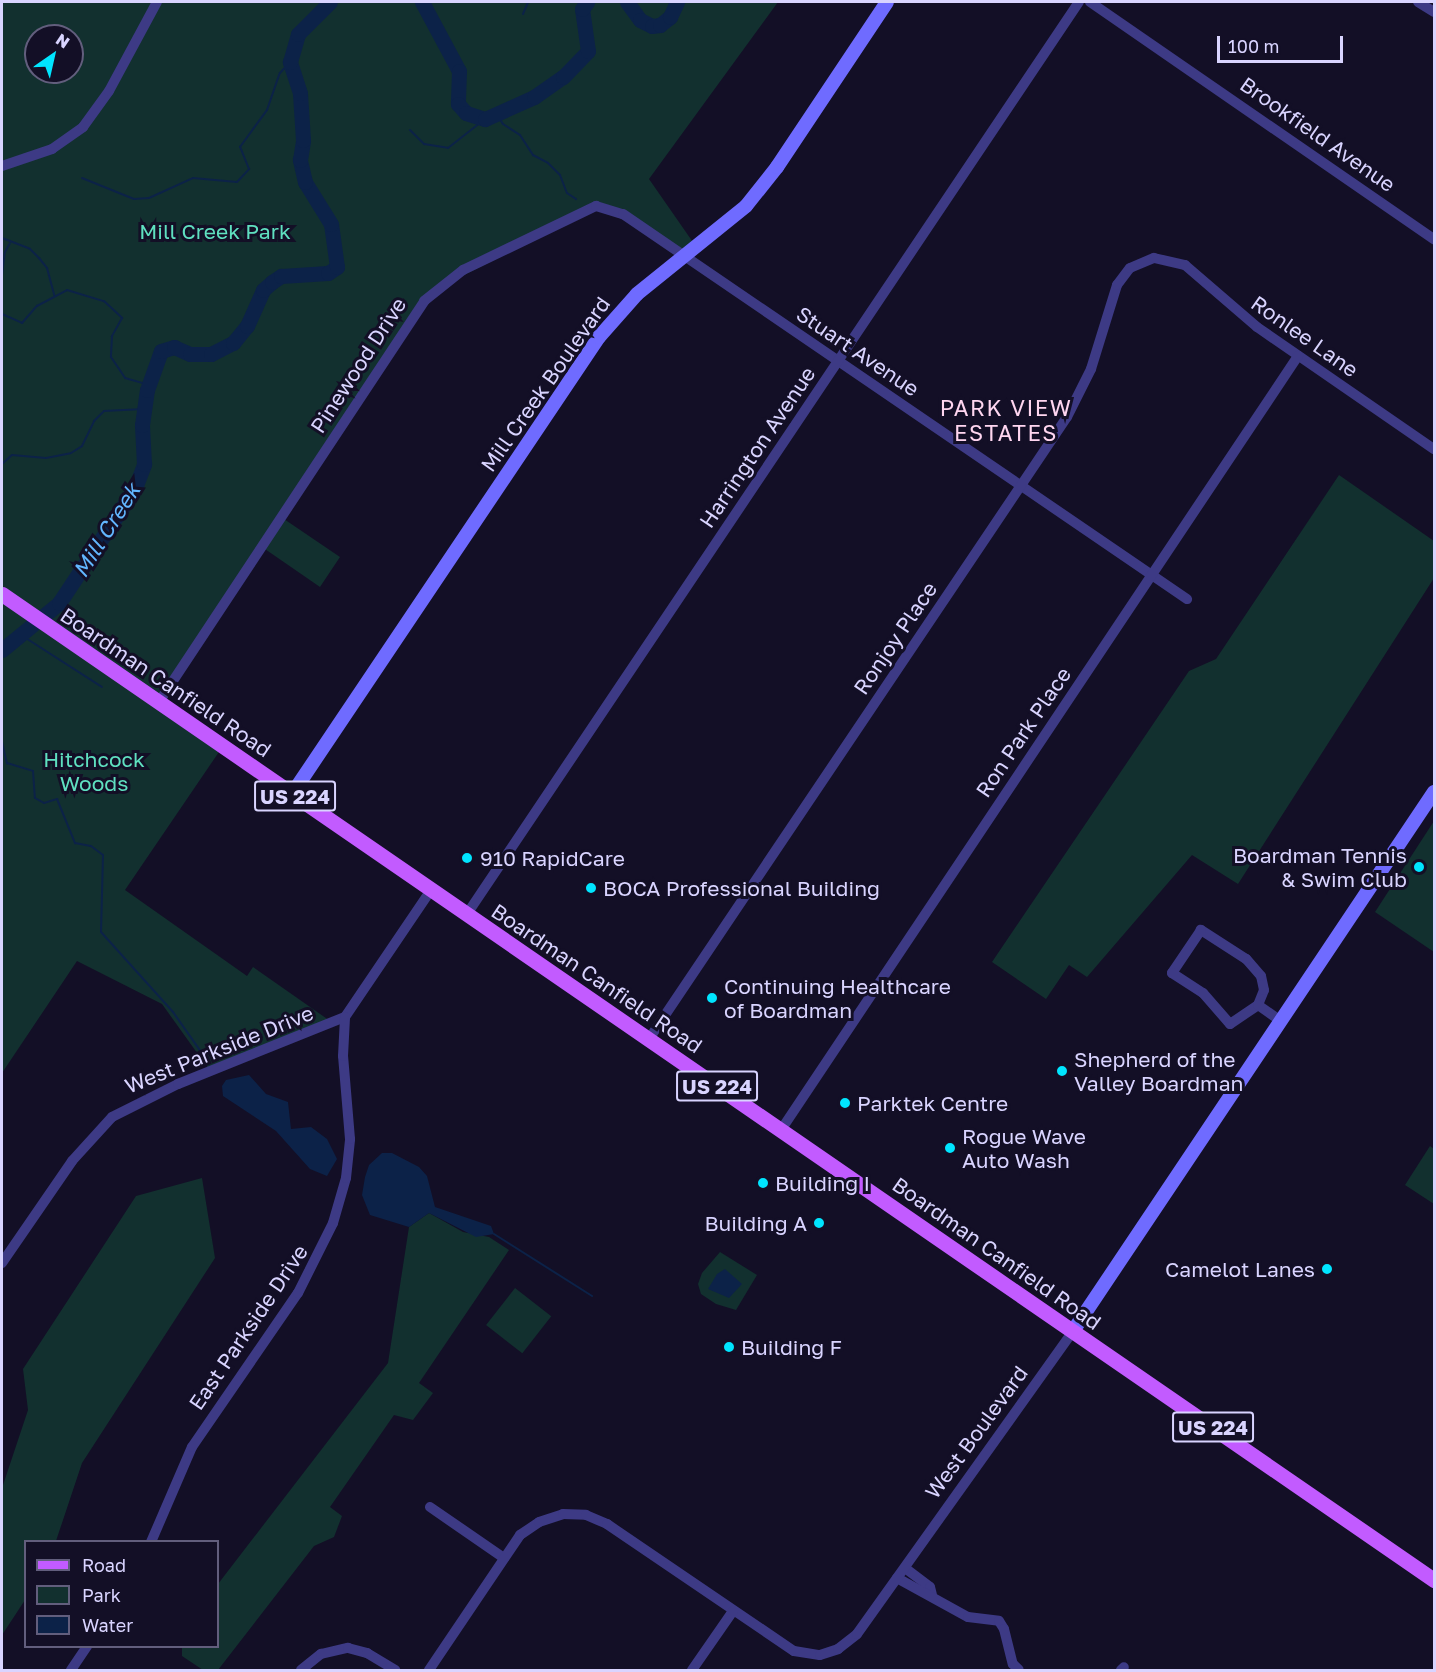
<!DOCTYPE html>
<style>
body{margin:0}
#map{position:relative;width:1436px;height:1672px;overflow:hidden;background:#130f26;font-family:"Golos Text",sans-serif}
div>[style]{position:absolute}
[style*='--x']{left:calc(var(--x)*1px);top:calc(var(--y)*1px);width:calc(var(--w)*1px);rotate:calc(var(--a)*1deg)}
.green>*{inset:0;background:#12302f;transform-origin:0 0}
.water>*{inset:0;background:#0c2248}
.stream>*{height:2px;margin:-1px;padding:0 1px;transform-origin:1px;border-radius:1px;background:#0c2248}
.river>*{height:15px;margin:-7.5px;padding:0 7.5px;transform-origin:7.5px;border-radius:7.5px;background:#0c2248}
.street>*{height:10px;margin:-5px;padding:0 5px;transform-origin:5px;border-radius:5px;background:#3d3a85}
.secondary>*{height:14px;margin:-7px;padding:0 7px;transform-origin:7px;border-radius:7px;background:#6f6bff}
.primary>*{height:15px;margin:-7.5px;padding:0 7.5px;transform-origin:7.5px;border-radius:7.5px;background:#c25bff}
.dots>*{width:16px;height:16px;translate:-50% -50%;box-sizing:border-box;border:3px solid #130f26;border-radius:50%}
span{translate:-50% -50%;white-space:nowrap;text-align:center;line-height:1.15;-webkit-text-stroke:6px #130f26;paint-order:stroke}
.shield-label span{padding:2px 4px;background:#130f26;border:2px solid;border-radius:4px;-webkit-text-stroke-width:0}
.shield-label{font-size:20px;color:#d9d4ff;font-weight:700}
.street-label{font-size:21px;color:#d9d4ff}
.park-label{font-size:21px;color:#5fe0c0}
.poi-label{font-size:21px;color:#d9d4ff}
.right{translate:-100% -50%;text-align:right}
.left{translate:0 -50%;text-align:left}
.neighbourhood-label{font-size:22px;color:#ffd6f0;letter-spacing:1.5px}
.water-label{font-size:22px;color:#62b6ff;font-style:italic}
.frame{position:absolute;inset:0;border:3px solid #d9d4ff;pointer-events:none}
.legend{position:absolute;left:24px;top:1540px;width:195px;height:108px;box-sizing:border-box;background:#130f26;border:2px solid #625e7d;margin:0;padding:8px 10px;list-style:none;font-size:18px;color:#d9d4ff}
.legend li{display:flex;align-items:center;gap:12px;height:30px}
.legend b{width:30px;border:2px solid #625e7d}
.north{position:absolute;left:24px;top:24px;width:60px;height:60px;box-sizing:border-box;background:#130f26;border:2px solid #625e7d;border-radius:50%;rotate:34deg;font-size:16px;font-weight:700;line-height:24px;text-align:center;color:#d9d4ff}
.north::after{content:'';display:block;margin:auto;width:21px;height:27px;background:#00e5ff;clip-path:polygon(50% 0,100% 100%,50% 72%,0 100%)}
.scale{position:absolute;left:1217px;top:36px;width:126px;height:27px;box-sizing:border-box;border:3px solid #d9d4ff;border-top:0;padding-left:8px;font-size:18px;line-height:21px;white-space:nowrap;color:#d9d4ff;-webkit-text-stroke:4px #130f26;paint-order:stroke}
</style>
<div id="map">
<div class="green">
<i style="clip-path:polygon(evenodd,2px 2px,778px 2px,649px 179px,697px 248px,685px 257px,603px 206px,434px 290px,281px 517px,340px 557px,320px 587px,262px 547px,159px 702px,223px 746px,125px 890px,247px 976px,253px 967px,333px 1023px,210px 1071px,162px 1004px,77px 961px,2px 1073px,2px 2px,36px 36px,72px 36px,72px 72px,36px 72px,36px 36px)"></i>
<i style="clip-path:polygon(1339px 475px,1434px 541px,1434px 578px,1238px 884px,1192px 855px,1087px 977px,1069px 965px,1046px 999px,992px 962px,1189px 671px,1216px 659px)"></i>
<i style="clip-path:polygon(1434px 821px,1434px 952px,1375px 912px)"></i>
<i style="clip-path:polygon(1430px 1146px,1434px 1149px,1434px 1204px,1405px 1185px)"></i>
<i style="clip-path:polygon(202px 1178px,215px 1258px,82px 1463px,56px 1541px,26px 1542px,25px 1600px,2px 1635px,2px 1488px,28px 1410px,23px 1369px,136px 1196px)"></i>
<i style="clip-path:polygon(429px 1213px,463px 1232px,489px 1237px,509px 1250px,419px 1383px,433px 1393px,413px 1420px,394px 1415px,330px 1507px,342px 1516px,334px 1537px,314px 1546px,218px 1670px,203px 1670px,182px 1656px,182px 1647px,218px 1646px,218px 1584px,388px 1363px,409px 1227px)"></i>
<i style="clip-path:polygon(720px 1252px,757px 1275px,736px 1310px,716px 1304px,701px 1294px,698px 1284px,702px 1273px)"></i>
<i style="left:515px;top:1288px;width:46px;height:47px;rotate:38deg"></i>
</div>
<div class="water">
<i style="clip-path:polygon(249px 1075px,266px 1094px,288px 1102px,291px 1129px,311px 1127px,327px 1139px,337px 1159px,327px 1176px,310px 1169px,276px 1131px,223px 1096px,222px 1086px,226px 1080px)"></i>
<i style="clip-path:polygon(382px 1153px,392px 1153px,419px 1167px,427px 1176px,435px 1207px,491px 1226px,494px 1234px,476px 1237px,429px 1213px,409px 1227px,370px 1215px,362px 1195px,365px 1177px,369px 1165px)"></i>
<i style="clip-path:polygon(725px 1269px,742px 1284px,729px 1298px,708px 1289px,717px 1274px)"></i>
</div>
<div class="stream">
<i style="--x:523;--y:14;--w:13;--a:-67"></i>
<i style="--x:498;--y:116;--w:9;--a:58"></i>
<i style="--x:503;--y:124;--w:20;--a:33"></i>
<i style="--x:520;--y:135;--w:24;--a:57"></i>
<i style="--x:533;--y:155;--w:17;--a:28"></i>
<i style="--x:548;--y:163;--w:17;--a:45"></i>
<i style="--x:560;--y:175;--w:19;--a:69"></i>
<i style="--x:567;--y:193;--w:11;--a:34"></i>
<i style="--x:410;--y:130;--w:20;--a:45"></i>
<i style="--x:424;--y:144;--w:24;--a:9"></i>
<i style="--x:448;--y:148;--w:47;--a:-38.1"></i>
<i style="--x:82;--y:178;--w:56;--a:22"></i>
<i style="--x:134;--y:199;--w:15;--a:-4"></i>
<i style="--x:149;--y:198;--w:48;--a:-24.4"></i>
<i style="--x:193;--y:178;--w:44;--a:5.2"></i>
<i style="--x:237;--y:182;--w:18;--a:-47"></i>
<i style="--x:249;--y:169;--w:24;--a:-112"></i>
<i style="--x:240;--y:147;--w:46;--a:-53.9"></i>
<i style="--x:267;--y:110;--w:39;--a:-71"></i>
<i style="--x:280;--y:73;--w:15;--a:-48"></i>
<i style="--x:2;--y:238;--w:30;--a:21"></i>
<i style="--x:30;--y:249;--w:13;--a:45"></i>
<i style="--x:39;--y:258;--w:13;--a:51"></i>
<i style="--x:47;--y:268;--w:28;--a:75"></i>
<i style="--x:2;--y:275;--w:23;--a:-83"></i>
<i style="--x:5;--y:252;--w:10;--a:-61"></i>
<i style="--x:2;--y:314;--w:22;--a:24"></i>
<i style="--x:22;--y:323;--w:23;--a:-49"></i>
<i style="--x:37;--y:306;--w:34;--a:-28"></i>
<i style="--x:67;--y:290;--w:39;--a:17"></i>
<i style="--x:104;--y:301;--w:25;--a:43"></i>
<i style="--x:122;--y:318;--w:21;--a:119"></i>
<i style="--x:112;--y:336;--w:21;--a:93"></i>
<i style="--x:111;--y:357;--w:25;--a:56"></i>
<i style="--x:125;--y:378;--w:25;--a:16"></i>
<i style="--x:2;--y:464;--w:13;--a:-42"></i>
<i style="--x:12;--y:455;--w:34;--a:5"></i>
<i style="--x:46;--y:458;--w:25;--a:-11"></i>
<i style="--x:71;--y:453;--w:13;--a:-32"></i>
<i style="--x:82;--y:446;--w:28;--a:-64"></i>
<i style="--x:94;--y:421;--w:14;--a:-45"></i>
<i style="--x:104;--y:411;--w:40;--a:-2.9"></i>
<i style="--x:21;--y:635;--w:96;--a:32.7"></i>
<i style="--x:2;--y:742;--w:22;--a:77"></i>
<i style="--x:7;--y:763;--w:27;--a:17"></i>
<i style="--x:33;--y:771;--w:27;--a:86"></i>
<i style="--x:35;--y:798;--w:10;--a:29"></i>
<i style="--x:44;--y:803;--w:14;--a:-17"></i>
<i style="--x:57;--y:799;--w:48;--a:67.8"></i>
<i style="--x:75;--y:843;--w:16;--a:11"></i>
<i style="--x:91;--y:846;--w:15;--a:37"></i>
<i style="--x:103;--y:855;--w:77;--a:91.5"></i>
<i style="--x:101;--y:932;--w:108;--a:48"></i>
<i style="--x:173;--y:1012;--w:57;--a:54.9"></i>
<i style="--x:494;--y:1234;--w:116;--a:32.3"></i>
</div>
<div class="river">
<i style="--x:422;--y:2;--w:78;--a:61.8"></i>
<i style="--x:459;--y:71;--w:33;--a:92"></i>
<i style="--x:458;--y:104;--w:12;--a:48"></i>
<i style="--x:466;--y:113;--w:20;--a:18"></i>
<i style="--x:485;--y:119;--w:54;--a:-24.2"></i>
<i style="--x:534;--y:97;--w:35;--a:-35"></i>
<i style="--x:563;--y:77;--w:36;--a:-46"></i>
<i style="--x:588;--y:51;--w:42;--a:-98.1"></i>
<i style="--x:582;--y:9;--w:9;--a:-54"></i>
<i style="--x:627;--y:2;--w:22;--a:54"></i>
<i style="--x:640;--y:20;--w:13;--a:27"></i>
<i style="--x:652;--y:26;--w:8;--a:-7"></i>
<i style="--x:660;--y:25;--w:13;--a:-39"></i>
<i style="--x:670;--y:17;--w:17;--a:-65"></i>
<i style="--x:2;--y:650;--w:74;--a:-39.5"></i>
<i style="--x:59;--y:603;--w:138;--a:-56.5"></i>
<i style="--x:135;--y:488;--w:26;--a:-69"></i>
<i style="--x:144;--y:464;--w:39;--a:-93"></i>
<i style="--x:142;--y:425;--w:35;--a:-82"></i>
<i style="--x:147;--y:390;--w:41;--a:-70.3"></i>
<i style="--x:161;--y:351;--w:14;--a:-17"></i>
<i style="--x:174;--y:347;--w:17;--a:24"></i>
<i style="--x:190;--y:354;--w:21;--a:0"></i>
<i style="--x:211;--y:354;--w:25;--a:-27"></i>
<i style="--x:233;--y:343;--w:22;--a:-51"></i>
<i style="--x:247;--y:326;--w:39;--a:-66"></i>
<i style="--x:263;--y:290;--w:12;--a:-42"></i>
<i style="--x:272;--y:282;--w:11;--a:-34"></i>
<i style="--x:281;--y:276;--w:47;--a:-3.7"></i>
<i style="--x:328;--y:273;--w:11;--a:-34"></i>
<i style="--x:337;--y:267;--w:43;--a:-97.9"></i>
<i style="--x:331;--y:224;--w:49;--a:-121.8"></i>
<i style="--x:305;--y:182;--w:23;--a:-103"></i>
<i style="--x:300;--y:160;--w:20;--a:-81"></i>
<i style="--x:303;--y:140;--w:47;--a:-93.7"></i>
<i style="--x:300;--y:93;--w:33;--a:-108"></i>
<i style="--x:290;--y:62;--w:29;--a:-74"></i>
<i style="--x:298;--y:34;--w:45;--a:-45"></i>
</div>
<div class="street">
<i style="--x:1090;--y:2;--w:418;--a:34.6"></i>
<i style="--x:1418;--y:2;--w:19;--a:32"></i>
<i style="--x:2;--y:166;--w:53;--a:-18.8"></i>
<i style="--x:52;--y:149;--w:38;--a:-35"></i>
<i style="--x:83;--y:127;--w:44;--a:-54.2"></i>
<i style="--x:109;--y:91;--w:101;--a:-61.7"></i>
<i style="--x:159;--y:702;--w:481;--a:-56.5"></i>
<i style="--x:424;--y:301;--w:50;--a:-38.5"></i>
<i style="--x:463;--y:270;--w:148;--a:-25.7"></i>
<i style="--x:596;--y:206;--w:28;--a:17"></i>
<i style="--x:623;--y:214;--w:683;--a:34.32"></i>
<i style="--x:467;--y:914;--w:1098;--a:-56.14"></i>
<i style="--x:1258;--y:1005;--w:16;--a:-68"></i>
<i style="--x:1264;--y:990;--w:14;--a:-102"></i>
<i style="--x:1261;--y:976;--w:23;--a:-131"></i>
<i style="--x:1246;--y:959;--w:54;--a:-147.2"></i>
<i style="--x:1201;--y:930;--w:52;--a:124"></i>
<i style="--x:1172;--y:973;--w:37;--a:33"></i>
<i style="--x:1203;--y:993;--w:41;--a:48.9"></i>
<i style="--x:1230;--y:1024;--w:34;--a:-34"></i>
<i style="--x:1258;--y:1005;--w:28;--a:35"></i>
<i style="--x:345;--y:1017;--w:153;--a:-55.9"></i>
<i style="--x:649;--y:1039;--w:749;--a:-56.1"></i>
<i style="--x:1067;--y:417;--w:54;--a:-63.4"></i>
<i style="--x:1091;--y:369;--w:88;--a:-72.8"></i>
<i style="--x:1117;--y:285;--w:21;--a:-53"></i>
<i style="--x:1130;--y:268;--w:26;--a:-23"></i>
<i style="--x:1154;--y:258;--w:32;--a:13"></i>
<i style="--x:1185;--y:265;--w:95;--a:40.7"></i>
<i style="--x:1257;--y:327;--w:215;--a:34.6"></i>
<i style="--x:781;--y:1130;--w:931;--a:-56.26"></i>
<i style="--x:2;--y:1263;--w:124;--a:-55.5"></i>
<i style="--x:72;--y:1161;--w:59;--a:-47.7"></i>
<i style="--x:112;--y:1117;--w:74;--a:-26.6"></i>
<i style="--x:178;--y:1084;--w:180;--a:-21.9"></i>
<i style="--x:430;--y:1507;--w:90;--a:34.6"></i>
<i style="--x:151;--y:1542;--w:103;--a:-66.7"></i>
<i style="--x:192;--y:1447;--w:187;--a:-55.5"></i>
<i style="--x:298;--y:1293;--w:78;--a:-63.4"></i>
<i style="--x:333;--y:1223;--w:47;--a:-73.9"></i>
<i style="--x:346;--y:1178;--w:39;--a:-84"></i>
<i style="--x:350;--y:1139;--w:83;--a:-94.8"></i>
<i style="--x:343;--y:1056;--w:39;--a:-87"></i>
<i style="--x:905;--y:1568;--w:31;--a:37"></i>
<i style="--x:930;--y:1587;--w:8;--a:76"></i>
<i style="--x:897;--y:1578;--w:81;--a:28.8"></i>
<i style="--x:968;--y:1617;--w:31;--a:7"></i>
<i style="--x:999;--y:1621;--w:9;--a:58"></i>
<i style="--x:1004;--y:1629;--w:36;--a:76"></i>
<i style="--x:1013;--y:1664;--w:8;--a:45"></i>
<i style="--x:71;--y:1670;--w:29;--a:-56"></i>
<i style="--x:301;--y:1670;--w:26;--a:-39"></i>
<i style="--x:321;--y:1654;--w:28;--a:-13"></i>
<i style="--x:348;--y:1648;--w:20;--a:15"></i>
<i style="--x:367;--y:1653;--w:33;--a:31"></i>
<i style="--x:429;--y:1670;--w:163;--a:-56"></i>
<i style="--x:520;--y:1535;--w:23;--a:-34"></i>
<i style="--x:539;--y:1522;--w:25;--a:-18"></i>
<i style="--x:563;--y:1514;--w:23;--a:2"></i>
<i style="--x:586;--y:1515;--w:23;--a:23"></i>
<i style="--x:607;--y:1524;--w:226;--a:34.2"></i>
<i style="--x:794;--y:1651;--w:26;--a:9"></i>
<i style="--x:820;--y:1655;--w:19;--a:-18"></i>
<i style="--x:838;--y:1649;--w:24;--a:-38"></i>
<i style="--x:857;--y:1634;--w:372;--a:-54.5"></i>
<i style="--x:692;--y:1670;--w:72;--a:-55.2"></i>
<i style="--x:1121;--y:1670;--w:4;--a:-45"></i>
</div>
<div class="secondary">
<i style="--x:292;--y:794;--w:551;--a:-56.11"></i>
<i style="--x:599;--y:337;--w:57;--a:-48.5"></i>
<i style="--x:637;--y:294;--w:140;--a:-38.9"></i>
<i style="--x:746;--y:206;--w:50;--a:-51.5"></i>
<i style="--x:777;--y:167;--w:198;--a:-56.3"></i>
<i style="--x:1073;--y:1331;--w:649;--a:-56.19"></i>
</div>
<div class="primary">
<i style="--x:2;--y:594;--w:1739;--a:34.55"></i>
</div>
<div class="dots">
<i style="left:467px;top:858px;background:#00e5ff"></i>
<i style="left:1419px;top:867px;background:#00e5ff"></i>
<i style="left:591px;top:888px;background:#00e5ff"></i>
<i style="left:712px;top:998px;background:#00e5ff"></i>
<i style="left:1062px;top:1071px;background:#00e5ff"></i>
<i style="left:845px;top:1103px;background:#00e5ff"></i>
<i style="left:950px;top:1148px;background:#00e5ff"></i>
<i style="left:763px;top:1183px;background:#00e5ff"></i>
<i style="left:819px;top:1223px;background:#00e5ff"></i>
<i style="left:1327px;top:1269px;background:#00e5ff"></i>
<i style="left:729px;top:1347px;background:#00e5ff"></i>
</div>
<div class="shield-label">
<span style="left:295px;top:796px">US 224</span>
<span style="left:717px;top:1086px">US 224</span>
<span style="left:1213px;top:1427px">US 224</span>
</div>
<div class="street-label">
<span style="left:1318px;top:134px;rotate:35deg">Brookfield Avenue</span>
<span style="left:1305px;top:336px;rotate:35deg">Ronlee Lane</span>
<span style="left:858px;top:351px;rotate:34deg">Stuart Avenue</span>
<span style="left:358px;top:365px;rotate:-57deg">Pinewood Drive</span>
<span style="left:545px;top:384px;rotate:-55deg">Mill Creek Boulevard</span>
<span style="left:757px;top:447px;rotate:-56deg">Harrington Avenue</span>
<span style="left:895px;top:638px;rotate:-56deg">Ronjoy Place</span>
<span style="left:166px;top:682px;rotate:34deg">Boardman Canfield Road</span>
<span style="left:1023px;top:732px;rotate:-56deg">Ron Park Place</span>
<span style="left:597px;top:978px;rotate:34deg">Boardman Canfield Road</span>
<span style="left:219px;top:1049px;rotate:-22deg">West Parkside Drive</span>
<span style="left:997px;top:1253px;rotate:35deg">Boardman Canfield Road</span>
<span style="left:248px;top:1327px;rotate:-56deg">East Parkside Drive</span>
<span style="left:976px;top:1432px;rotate:-54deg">West Boulevard</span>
</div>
<div class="park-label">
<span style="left:215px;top:231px">Mill Creek Park</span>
<span style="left:94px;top:771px">Hitchcock<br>Woods</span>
</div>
<div class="poi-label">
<span class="right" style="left:1407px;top:867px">Boardman Tennis<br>&amp; Swim Club</span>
<span class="left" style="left:480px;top:858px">910 RapidCare</span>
<span class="left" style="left:603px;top:888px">BOCA Professional Building</span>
<span class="left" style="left:724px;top:998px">Continuing Healthcare<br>of Boardman</span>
<span class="left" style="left:1074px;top:1071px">Shepherd of the<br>Valley Boardman</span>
<span class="left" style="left:857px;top:1103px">Parktek Centre</span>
<span class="left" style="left:962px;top:1148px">Rogue Wave<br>Auto Wash</span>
<span class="left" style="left:775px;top:1183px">Building I</span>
<span class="right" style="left:807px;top:1223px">Building A</span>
<span class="right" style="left:1315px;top:1269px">Camelot Lanes</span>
<span class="left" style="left:741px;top:1347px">Building F</span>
</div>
<div class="neighbourhood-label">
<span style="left:1006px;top:420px">PARK VIEW<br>ESTATES</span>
</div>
<div class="water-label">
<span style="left:106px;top:530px;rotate:-58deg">Mill Creek</span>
</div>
<div class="frame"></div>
<ul class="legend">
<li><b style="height:8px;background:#c25bff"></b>Road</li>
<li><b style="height:16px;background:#12302f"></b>Park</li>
<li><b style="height:16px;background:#0c2248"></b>Water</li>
</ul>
<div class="north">N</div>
<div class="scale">100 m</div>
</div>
